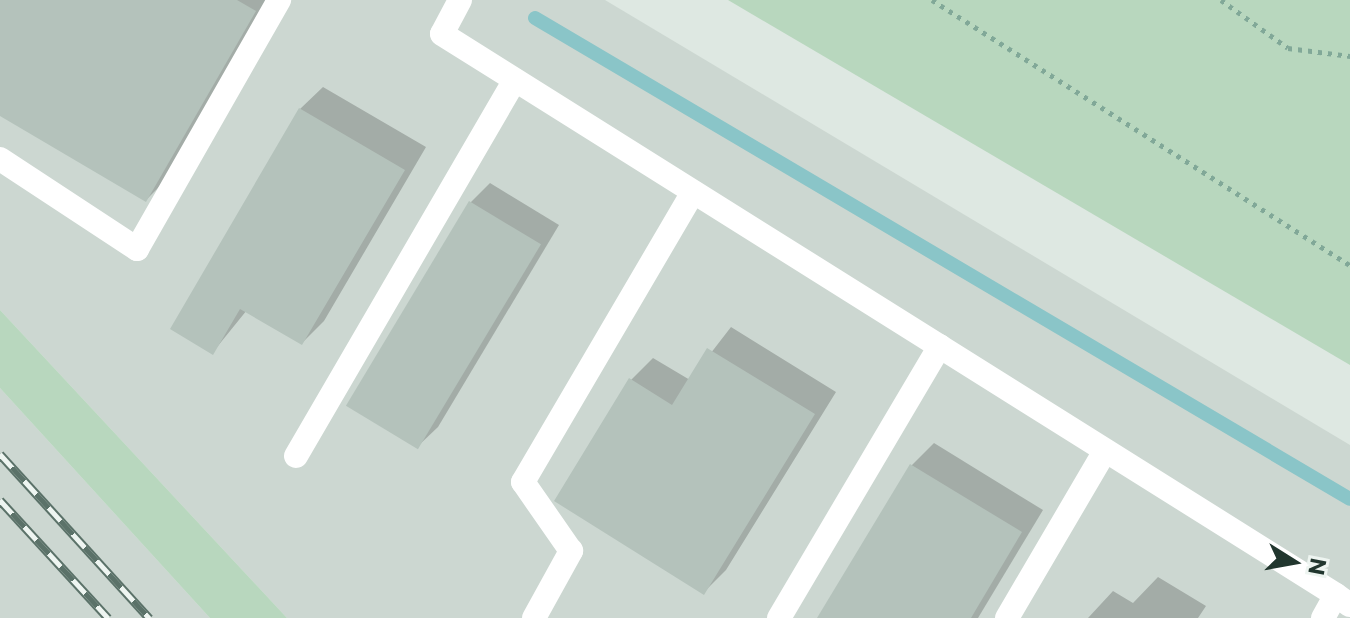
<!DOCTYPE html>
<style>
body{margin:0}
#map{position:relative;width:1350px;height:618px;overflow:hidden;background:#dee8e2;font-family:Commissioner,sans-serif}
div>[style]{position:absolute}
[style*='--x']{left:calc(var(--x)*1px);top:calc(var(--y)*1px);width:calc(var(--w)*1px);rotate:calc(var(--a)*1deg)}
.built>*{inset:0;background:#ccd7d1}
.green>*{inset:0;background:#b8d7be}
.shadow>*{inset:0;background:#0003}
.stream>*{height:14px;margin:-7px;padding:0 7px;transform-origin:7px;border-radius:7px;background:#8ac5c8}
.building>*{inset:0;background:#b4c2bb;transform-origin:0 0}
.path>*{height:5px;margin-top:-2.5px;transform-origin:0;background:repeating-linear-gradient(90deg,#81a898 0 4px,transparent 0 10px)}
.lane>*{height:24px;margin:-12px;padding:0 12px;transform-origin:12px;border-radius:12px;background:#fff}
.rail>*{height:9px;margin-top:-4.5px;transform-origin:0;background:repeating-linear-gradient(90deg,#eef5f1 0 18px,#5b7269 0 36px);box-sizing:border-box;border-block:2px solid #5b7269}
span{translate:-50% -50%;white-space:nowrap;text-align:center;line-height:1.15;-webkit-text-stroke:7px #eef5f1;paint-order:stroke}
.north{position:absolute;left:1254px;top:522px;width:80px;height:80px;-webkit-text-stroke:6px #eef5f1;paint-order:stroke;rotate:101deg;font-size:22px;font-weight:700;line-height:32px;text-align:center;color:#21362e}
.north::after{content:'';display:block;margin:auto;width:28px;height:36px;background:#21362e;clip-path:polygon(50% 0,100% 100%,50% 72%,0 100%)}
</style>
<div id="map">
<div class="built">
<i style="clip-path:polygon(0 0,605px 0,1350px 445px,1350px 618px,287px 618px,0 310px)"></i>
<i style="clip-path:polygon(0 388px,210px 618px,0 618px)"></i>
</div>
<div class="green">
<i style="clip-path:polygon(728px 0,1350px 0,1350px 365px)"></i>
<i style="clip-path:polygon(0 310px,287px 618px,210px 618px,0 388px)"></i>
</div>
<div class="shadow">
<i style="clip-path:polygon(0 0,269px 0,168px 178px,146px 200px,0 113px)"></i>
<i style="clip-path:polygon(323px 87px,426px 147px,324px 321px,302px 343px,247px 310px,213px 352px,300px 109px)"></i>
<i style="clip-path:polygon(490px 183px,559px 225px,438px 427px,418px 446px,471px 202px)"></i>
<i style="clip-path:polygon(731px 327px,836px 392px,726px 570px,704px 592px,631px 380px,653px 358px,690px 380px)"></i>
<i style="clip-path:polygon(934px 443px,1043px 510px,978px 618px,819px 618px,912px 465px)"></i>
<i style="clip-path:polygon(1158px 577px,1206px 606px,1198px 618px,1088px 618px,1113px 591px,1133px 603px)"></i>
</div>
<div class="stream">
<i style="--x:535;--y:18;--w:946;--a:30.55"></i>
</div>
<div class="building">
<i style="clip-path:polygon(0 0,237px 0,256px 11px,146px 202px,0 116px)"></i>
<i style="clip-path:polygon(299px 108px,405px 170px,302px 345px,240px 309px,213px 355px,170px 329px)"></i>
<i style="left:469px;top:201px;width:84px;height:239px;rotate:31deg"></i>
<i style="clip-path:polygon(707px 348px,815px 414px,704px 595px,554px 501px,629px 378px,672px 405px)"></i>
<i style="clip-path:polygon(910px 464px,1022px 532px,971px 618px,817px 618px)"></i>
</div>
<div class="path">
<i style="--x:932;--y:0;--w:495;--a:32.4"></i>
<i style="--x:1221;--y:0;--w:82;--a:35.6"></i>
<i style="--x:1288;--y:48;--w:63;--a:7.4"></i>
</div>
<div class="lane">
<i style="--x:460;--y:0;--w:38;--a:118"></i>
<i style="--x:442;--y:34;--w:1055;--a:32.11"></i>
<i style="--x:0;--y:159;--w:164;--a:33.3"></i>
<i style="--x:137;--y:249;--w:287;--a:-60.3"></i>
<i style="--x:296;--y:456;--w:435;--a:-59.8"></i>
<i style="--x:534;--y:618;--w:77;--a:-61.1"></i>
<i style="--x:571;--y:551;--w:84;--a:-124.8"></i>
<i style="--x:523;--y:482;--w:336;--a:-59.6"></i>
<i style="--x:779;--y:618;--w:316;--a:-59.4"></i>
<i style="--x:1007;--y:618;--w:194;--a:-59.6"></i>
<i style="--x:1323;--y:618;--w:26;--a:-61"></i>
<i style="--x:1336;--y:595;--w:17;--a:36"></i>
</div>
<div class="rail">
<i style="--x:0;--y:454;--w:222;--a:47.7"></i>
<i style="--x:0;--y:500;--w:160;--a:47.5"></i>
</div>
<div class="north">N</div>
</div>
